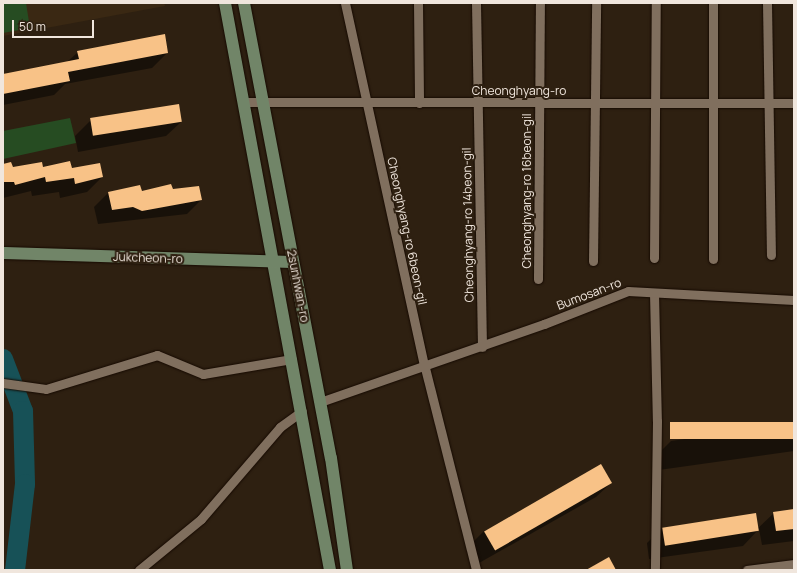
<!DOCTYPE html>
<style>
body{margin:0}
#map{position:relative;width:797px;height:573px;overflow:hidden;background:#2e2011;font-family:Manrope,sans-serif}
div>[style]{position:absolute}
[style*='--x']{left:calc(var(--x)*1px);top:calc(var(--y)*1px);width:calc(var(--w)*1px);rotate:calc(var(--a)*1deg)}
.built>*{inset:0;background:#3a2813}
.green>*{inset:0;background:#264c22}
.shadow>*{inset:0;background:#0007}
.river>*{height:20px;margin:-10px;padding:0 10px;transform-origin:10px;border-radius:10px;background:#175157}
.building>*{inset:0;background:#f8c287;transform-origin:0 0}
.roads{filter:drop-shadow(0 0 1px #160a00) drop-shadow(0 0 1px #160a00)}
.street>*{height:9px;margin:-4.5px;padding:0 4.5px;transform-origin:4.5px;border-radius:4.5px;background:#806f5e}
.secondary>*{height:12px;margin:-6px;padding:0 6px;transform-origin:6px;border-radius:6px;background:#718568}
span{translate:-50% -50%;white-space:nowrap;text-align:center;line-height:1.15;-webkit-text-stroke:4px #2e2011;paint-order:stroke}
.street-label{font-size:12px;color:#f0e6dd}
.frame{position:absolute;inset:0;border:4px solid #f0e6dd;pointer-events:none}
.scale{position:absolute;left:12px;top:20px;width:82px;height:18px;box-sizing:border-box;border:2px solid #f0e6dd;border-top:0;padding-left:5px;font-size:12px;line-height:14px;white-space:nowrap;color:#f0e6dd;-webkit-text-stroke:3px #2e2011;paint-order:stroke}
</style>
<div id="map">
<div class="built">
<i style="clip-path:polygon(3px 3px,164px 3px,165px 6px,3px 36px)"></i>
</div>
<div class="green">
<i style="clip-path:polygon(3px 3px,26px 3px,30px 28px,3px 33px)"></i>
<i style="clip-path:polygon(70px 118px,76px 143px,3px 159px,3px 131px)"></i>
</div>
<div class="shadow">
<i style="clip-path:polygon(78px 52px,167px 53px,152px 68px,65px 84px,54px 95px,3px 105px,3px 75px,67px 62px)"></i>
<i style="clip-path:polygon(178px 105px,181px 122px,166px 136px,78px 152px,75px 136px,90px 121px)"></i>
<i style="clip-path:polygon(3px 165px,12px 168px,71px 170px,102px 177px,87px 192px,60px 198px,59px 192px,32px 196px,31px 191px,3px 198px)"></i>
<i style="clip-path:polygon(172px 190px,201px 200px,187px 214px,98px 224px,94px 207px,108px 193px)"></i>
<i style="clip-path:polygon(794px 423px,794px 451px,659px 470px,657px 455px,671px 441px)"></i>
<i style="clip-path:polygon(611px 483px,596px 497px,479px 563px,469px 546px,484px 531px)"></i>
<i style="clip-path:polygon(794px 510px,794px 541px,762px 545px,759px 529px,743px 546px,649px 559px,647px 543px,662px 528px,755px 514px,757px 529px,774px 513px)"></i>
</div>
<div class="river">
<i style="--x:3;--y:359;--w:56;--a:69"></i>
<i style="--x:23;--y:411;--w:73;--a:88.4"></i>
<i style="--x:25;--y:484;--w:87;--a:96.6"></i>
</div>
<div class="building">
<i style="clip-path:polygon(165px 34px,168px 53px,68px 72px,70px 81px,3px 94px,3px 74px,79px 59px,77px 51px)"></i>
<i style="left:179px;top:104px;width:18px;height:90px;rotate:81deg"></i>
<i style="clip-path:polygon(70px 161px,72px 168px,100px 163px,103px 177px,75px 184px,74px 178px,46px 182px,45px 177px,15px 185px,14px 182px,3px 182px,3px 164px,11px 162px,13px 167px,42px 162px,43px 167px)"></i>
<i style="clip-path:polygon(171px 184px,173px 189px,199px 186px,202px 200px,142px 211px,133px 207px,112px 210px,108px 192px,140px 185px,142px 191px)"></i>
<i style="left:794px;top:422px;width:17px;height:124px;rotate:90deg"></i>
<i style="left:601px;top:464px;width:22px;height:135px;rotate:60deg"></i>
<i style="clip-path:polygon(794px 509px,794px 529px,776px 531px,773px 512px)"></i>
<i style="left:756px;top:513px;width:18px;height:95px;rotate:81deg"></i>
<i style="clip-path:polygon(609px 557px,616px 570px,586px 570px)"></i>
</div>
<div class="roads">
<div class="street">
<i style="--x:345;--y:3;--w:370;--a:77.7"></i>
<i style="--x:424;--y:364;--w:212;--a:75.8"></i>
<i style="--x:418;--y:3;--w:100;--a:89.4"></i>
<i style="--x:476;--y:3;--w:344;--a:89"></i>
<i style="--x:713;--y:3;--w:256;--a:90"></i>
<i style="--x:767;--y:3;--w:252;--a:89.1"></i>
<i style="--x:244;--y:102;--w:550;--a:0.1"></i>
<i style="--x:654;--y:258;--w:255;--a:-89.6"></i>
<i style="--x:593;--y:261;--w:258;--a:-89.3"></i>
<i style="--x:538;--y:279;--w:276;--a:-89.6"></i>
<i style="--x:654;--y:293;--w:128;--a:88.7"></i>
<i style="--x:657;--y:421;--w:149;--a:90.8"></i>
<i style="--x:3;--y:383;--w:43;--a:7.9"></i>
<i style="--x:46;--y:389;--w:116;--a:-17"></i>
<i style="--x:157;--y:355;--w:50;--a:22.4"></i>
<i style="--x:203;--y:374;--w:90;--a:-9.6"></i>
<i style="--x:320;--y:402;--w:237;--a:-19.2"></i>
<i style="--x:544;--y:324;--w:90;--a:-21.4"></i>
<i style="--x:628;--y:291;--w:166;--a:3.1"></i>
<i style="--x:139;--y:570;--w:80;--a:-39.4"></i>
<i style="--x:201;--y:519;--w:121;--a:-49.3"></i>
<i style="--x:280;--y:427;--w:27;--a:-36"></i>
<i style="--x:747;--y:570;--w:47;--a:-7.3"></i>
</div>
<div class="secondary">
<i style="--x:225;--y:3;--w:577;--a:79.51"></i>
<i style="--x:244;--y:3;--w:463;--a:79.2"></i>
<i style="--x:331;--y:458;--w:113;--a:81.9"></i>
<i style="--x:3;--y:253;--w:290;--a:1.8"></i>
</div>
</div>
<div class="street-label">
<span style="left:519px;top:91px">Cheonghyang-ro</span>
<span style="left:527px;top:191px;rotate:-90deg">Cheonghyang-ro 16beon-gil</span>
<span style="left:468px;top:225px;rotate:-91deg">Cheonghyang-ro 14beon-gil</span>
<span style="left:407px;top:231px;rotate:78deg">Cheonghyang-ro 6beon-gil</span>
<span style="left:148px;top:258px;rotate:2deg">Jukcheon-ro</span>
<span style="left:298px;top:286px;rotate:79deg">2sunhwan-ro</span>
<span style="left:589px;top:294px;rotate:-21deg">Bumosan-ro</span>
</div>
<div class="frame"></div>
<div class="scale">50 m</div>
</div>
